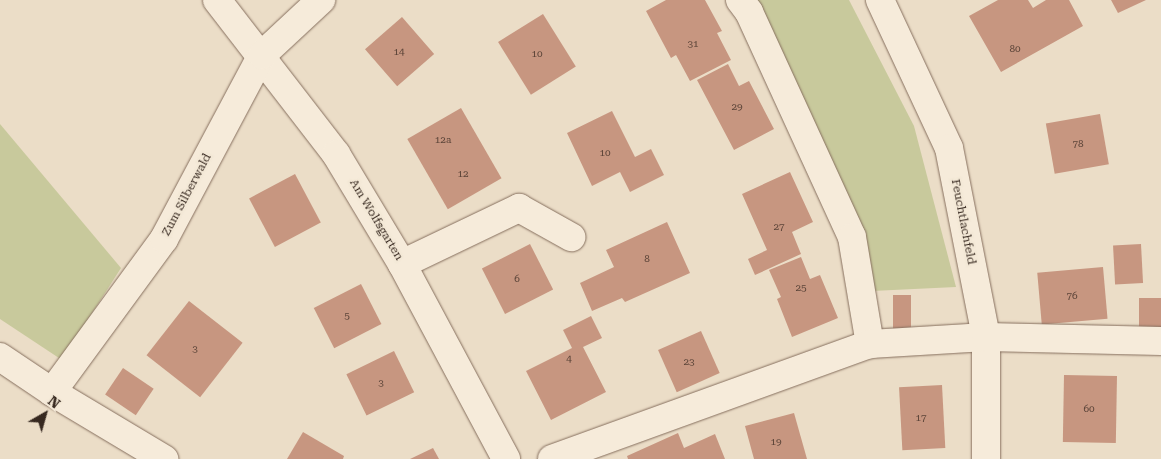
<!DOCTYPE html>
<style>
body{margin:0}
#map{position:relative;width:1161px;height:459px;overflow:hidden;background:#ebddc7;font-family:"Roboto Serif",serif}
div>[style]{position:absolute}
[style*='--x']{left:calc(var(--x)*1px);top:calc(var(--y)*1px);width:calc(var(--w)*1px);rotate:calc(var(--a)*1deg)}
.green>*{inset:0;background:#c8c99c}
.building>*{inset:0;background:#c79680;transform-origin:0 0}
.roads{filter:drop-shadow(0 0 1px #866f5e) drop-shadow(0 0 1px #866f5e)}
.minor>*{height:28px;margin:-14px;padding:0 14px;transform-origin:14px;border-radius:14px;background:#f6ebda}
span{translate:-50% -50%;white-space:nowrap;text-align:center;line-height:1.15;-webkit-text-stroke:4.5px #f3e8d6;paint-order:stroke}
.number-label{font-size:10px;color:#5b4438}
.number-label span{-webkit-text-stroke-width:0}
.street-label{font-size:12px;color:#372920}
.north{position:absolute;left:20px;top:389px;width:50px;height:50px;-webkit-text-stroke:4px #f3e8d6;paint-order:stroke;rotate:38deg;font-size:14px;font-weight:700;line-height:20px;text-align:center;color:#372920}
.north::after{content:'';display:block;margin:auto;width:18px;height:22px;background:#372920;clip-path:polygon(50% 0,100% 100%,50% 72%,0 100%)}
</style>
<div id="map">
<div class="green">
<i style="clip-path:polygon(754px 0,849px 0,914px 126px,956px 287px,872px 291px)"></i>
<i style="clip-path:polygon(0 124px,121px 268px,62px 360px,0 319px)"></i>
</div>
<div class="building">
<i style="clip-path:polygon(666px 0,705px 0,722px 31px,717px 33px,731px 60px,690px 81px,676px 55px,671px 58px,646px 11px)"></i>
<i style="clip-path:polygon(998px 0,1028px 0,1033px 8px,1046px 0,1069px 0,1083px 26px,1001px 72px,969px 16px)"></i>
<i style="clip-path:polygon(1111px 0,1146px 0,1118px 13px)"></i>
<i style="left:543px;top:14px;width:62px;height:53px;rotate:58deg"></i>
<i style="left:402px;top:17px;width:49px;height:49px;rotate:49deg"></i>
<i style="clip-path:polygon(728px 64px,739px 86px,749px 81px,774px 129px,734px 150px,697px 80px)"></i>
<i style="left:461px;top:108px;width:81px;height:62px;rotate:60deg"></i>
<i style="clip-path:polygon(612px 111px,635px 157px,651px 149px,664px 175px,630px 192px,620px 172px,592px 186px,567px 133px)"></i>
<i style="left:1100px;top:114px;width:51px;height:55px;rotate:80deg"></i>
<i style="clip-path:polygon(790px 172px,813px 222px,792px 232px,801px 254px,755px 275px,748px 259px,767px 250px,742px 194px)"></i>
<i style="left:295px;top:174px;width:55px;height:52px;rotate:62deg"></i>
<i style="clip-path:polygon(667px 222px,690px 273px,625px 302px,622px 298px,592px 311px,580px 283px,614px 267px,606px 250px)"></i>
<i style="left:530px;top:244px;width:51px;height:54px;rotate:63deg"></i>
<i style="left:1141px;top:244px;width:39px;height:28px;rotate:87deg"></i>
<i style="clip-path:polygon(801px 257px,810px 279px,820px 275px,838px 318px,792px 337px,777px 299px,781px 297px,769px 270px)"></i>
<i style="left:1103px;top:267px;width:52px;height:66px;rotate:85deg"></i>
<i style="left:361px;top:284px;width:45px;height:53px;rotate:63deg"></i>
<i style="left:893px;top:295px;width:18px;height:36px"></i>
<i style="left:1139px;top:298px;width:22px;height:32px"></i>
<i style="left:189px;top:301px;width:68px;height:69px;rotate:38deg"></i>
<i style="clip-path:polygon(591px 316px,602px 338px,583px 347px,606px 392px,551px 420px,526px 371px,572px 348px,563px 330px)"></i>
<i style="left:701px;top:331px;width:46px;height:47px;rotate:66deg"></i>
<i style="left:394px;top:351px;width:46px;height:53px;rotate:64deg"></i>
<i style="left:123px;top:368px;width:37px;height:32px;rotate:34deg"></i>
<i style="left:1064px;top:375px;width:53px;height:67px;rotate:1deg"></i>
<i style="left:942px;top:385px;width:63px;height:43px;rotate:87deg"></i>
<i style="clip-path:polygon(794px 413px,807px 459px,754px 459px,745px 426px)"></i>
<i style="clip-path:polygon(303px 432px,344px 456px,343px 459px,287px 459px)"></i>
<i style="clip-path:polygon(678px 433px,684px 448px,715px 434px,725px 459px,628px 459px,627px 456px)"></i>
<i style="clip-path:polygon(433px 448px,439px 459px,410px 459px)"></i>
</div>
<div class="roads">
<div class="minor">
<i style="--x:217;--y:0;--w:195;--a:52.3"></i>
<i style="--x:336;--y:154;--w:128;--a:59"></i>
<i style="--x:402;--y:264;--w:221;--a:61.9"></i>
<i style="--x:740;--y:0;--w:15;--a:53"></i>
<i style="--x:749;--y:12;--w:247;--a:65.4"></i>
<i style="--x:852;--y:237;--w:109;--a:80.5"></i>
<i style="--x:880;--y:0;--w:163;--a:65"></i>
<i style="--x:949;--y:148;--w:193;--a:78.9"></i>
<i style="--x:986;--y:337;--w:122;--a:90"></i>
<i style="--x:402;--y:264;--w:130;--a:-25.6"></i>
<i style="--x:519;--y:208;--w:60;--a:29.1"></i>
<i style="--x:0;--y:357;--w:63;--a:33.9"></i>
<i style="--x:52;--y:392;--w:131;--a:30.9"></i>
<i style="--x:52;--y:392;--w:190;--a:-53.8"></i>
<i style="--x:164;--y:239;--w:208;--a:-62"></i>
<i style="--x:262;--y:55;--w:81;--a:-43"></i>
<i style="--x:552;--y:459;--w:338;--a:-19.9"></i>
<i style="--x:870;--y:344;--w:116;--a:-3.5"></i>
<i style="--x:986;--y:337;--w:175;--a:1.3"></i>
</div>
</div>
<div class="number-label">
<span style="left:693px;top:44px">31</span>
<span style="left:1015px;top:49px">80</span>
<span style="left:399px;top:52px">14</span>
<span style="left:537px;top:54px">10</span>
<span style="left:737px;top:107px">29</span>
<span style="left:443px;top:140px">12a</span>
<span style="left:1078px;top:144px">78</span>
<span style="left:605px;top:153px">10</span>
<span style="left:463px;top:174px">12</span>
<span style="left:779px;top:227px">27</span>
<span style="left:647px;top:259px">8</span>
<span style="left:517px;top:279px">6</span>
<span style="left:801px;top:288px">25</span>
<span style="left:1072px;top:296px">76</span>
<span style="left:347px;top:316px">5</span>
<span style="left:195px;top:349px">3</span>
<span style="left:569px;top:359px">4</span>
<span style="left:689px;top:362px">23</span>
<span style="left:381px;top:383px">3</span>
<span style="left:1089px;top:409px">60</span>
<span style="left:921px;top:418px">17</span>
<span style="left:776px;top:442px">19</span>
</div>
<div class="street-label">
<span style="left:187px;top:195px;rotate:-62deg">Zum Silberwald</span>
<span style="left:376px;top:220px;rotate:59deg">Am Wolfsgarten</span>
<span style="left:963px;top:222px;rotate:79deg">Feuchtlachfeld</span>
</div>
<div class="north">N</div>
</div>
